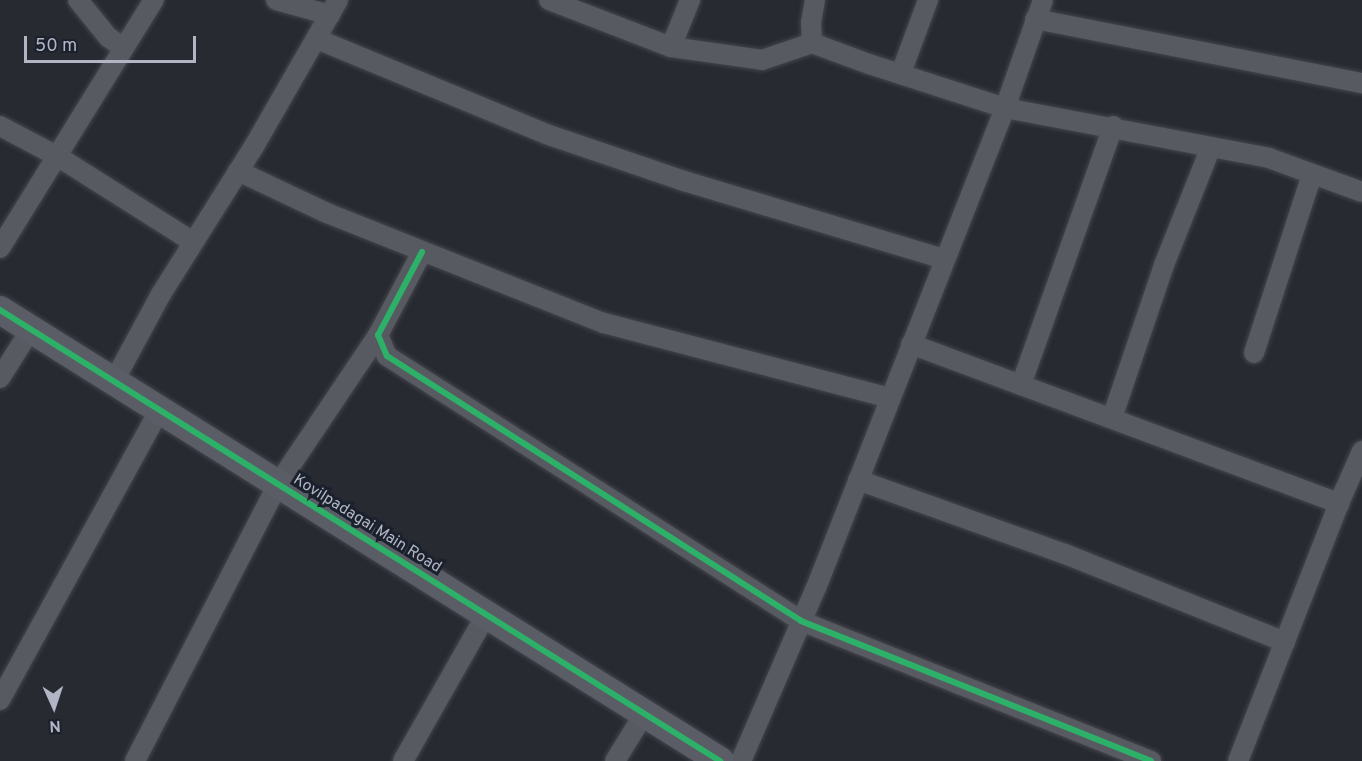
<!DOCTYPE html>
<style>
body{margin:0}
#map{position:relative;width:1362px;height:761px;overflow:hidden;background:#282a32;font-family:Overpass,sans-serif}
div>[style]{position:absolute}
[style*='--x']{left:calc(var(--x)*1px);top:calc(var(--y)*1px);width:calc(var(--w)*1px);rotate:calc(var(--a)*1deg)}
.roads{filter:drop-shadow(0 0 2px #44454c) drop-shadow(0 0 2px #44454c)}
.street>*{height:20px;margin:-10px;padding:0 10px;transform-origin:10px;border-radius:10px;background:#575a61}
.secondary>*{height:28px;margin:-14px;padding:0 14px;transform-origin:14px;border-radius:14px;background:#5b5d66}
.cycleway>*{height:6px;margin:-3px;padding:0 3px;transform-origin:3px;border-radius:3px;background:#2db169}
span{translate:-50% -50%;white-space:nowrap;text-align:center;line-height:1.15;-webkit-text-stroke:6px #1b202d;paint-order:stroke}
.street-label{font-size:16px;color:#b1b5c4}
.north{position:absolute;left:24px;top:677px;width:60px;height:60px;-webkit-text-stroke:4px #1b202d;paint-order:stroke;rotate:177deg;font-size:16px;font-weight:700;line-height:24px;text-align:center;color:#b1b5c4}
.north::after{content:'';display:block;margin:auto;width:21px;height:27px;background:#b1b5c4;clip-path:polygon(50% 0,100% 100%,50% 72%,0 100%)}
.scale{position:absolute;left:24px;top:36px;width:172px;height:27px;box-sizing:border-box;border:3px solid #b1b5c4;border-top:0;padding-left:8px;font-size:18px;line-height:21px;white-space:nowrap;color:#b1b5c4;-webkit-text-stroke:4px #1b202d;paint-order:stroke}
</style>
<div id="map">
<div class="roads">
<div class="street">
<i style="--x:78;--y:0;--w:48;--a:51"></i>
<i style="--x:108;--y:37;--w:19;--a:35"></i>
<i style="--x:276;--y:0;--w:56;--a:15.5"></i>
<i style="--x:549;--y:0;--w:131;--a:21.1"></i>
<i style="--x:671;--y:47;--w:92;--a:8.1"></i>
<i style="--x:762;--y:60;--w:53;--a:-18.8"></i>
<i style="--x:815;--y:0;--w:22;--a:100"></i>
<i style="--x:811;--y:22;--w:21;--a:87"></i>
<i style="--x:812;--y:43;--w:61;--a:20.2"></i>
<i style="--x:869;--y:64;--w:143;--a:17.9"></i>
<i style="--x:1005;--y:108;--w:269;--a:10.7"></i>
<i style="--x:1269;--y:158;--w:99;--a:20.1"></i>
<i style="--x:1035;--y:19;--w:333;--a:11.1"></i>
<i style="--x:317;--y:39;--w:248;--a:22.5"></i>
<i style="--x:546;--y:134;--w:146;--a:18.8"></i>
<i style="--x:684;--y:181;--w:271;--a:16.7"></i>
<i style="--x:671;--y:47;--w:51;--a:-68"></i>
<i style="--x:901;--y:73;--w:78;--a:-69.7"></i>
<i style="--x:0;--y:126;--w:64;--a:27.8"></i>
<i style="--x:57;--y:156;--w:161;--a:32.3"></i>
<i style="--x:238;--y:171;--w:98;--a:25.3"></i>
<i style="--x:327;--y:213;--w:298;--a:21.7"></i>
<i style="--x:604;--y:323;--w:296;--a:14.7"></i>
<i style="--x:0;--y:248;--w:292;--a:-58.2"></i>
<i style="--x:422;--y:252;--w:94;--a:117.9"></i>
<i style="--x:378;--y:335;--w:23;--a:67"></i>
<i style="--x:387;--y:356;--w:492;--a:32.6"></i>
<i style="--x:801;--y:621;--w:377;--a:21.8"></i>
<i style="--x:911;--y:344;--w:457;--a:20.4"></i>
<i style="--x:1254;--y:353;--w:188;--a:-72"></i>
<i style="--x:0;--y:378;--w:58;--a:-57.7"></i>
<i style="--x:114;--y:381;--w:99;--a:-61.6"></i>
<i style="--x:161;--y:294;--w:173;--a:-57.8"></i>
<i style="--x:253;--y:148;--w:171;--a:-60.1"></i>
<i style="--x:1021;--y:385;--w:275;--a:-70.4"></i>
<i style="--x:1112;--y:418;--w:162;--a:-71.2"></i>
<i style="--x:1164;--y:265;--w:127;--a:-68.3"></i>
<i style="--x:858;--y:480;--w:220;--a:19.7"></i>
<i style="--x:1065;--y:554;--w:237;--a:21.8"></i>
<i style="--x:0;--y:700;--w:332;--a:-61.2"></i>
<i style="--x:135;--y:761;--w:312;--a:-62.7"></i>
<i style="--x:278;--y:484;--w:179;--a:-56.1"></i>
<i style="--x:403;--y:761;--w:168;--a:-60.4"></i>
<i style="--x:615;--y:761;--w:55;--a:-58.3"></i>
<i style="--x:741;--y:761;--w:189;--a:-66.6"></i>
<i style="--x:816;--y:588;--w:516;--a:-68.51"></i>
<i style="--x:1005;--y:108;--w:114;--a:-70.6"></i>
<i style="--x:1238;--y:761;--w:277;--a:-68.6"></i>
<i style="--x:1339;--y:503;--w:57;--a:-66.1"></i>
</div>
<div class="secondary">
<i style="--x:0;--y:310;--w:850;--a:32.06"></i>
</div>
</div>
<div class="cycleway">
<i style="--x:422;--y:252;--w:94;--a:117.9"></i>
<i style="--x:378;--y:335;--w:23;--a:67"></i>
<i style="--x:387;--y:356;--w:492;--a:32.6"></i>
<i style="--x:801;--y:621;--w:377;--a:21.8"></i>
<i style="--x:0;--y:310;--w:850;--a:32.06"></i>
</div>
<div class="street-label">
<span style="left:367px;top:524px;rotate:32deg">Kovilpadagai Main Road</span>
</div>
<div class="north">N</div>
<div class="scale">50 m</div>
</div>
